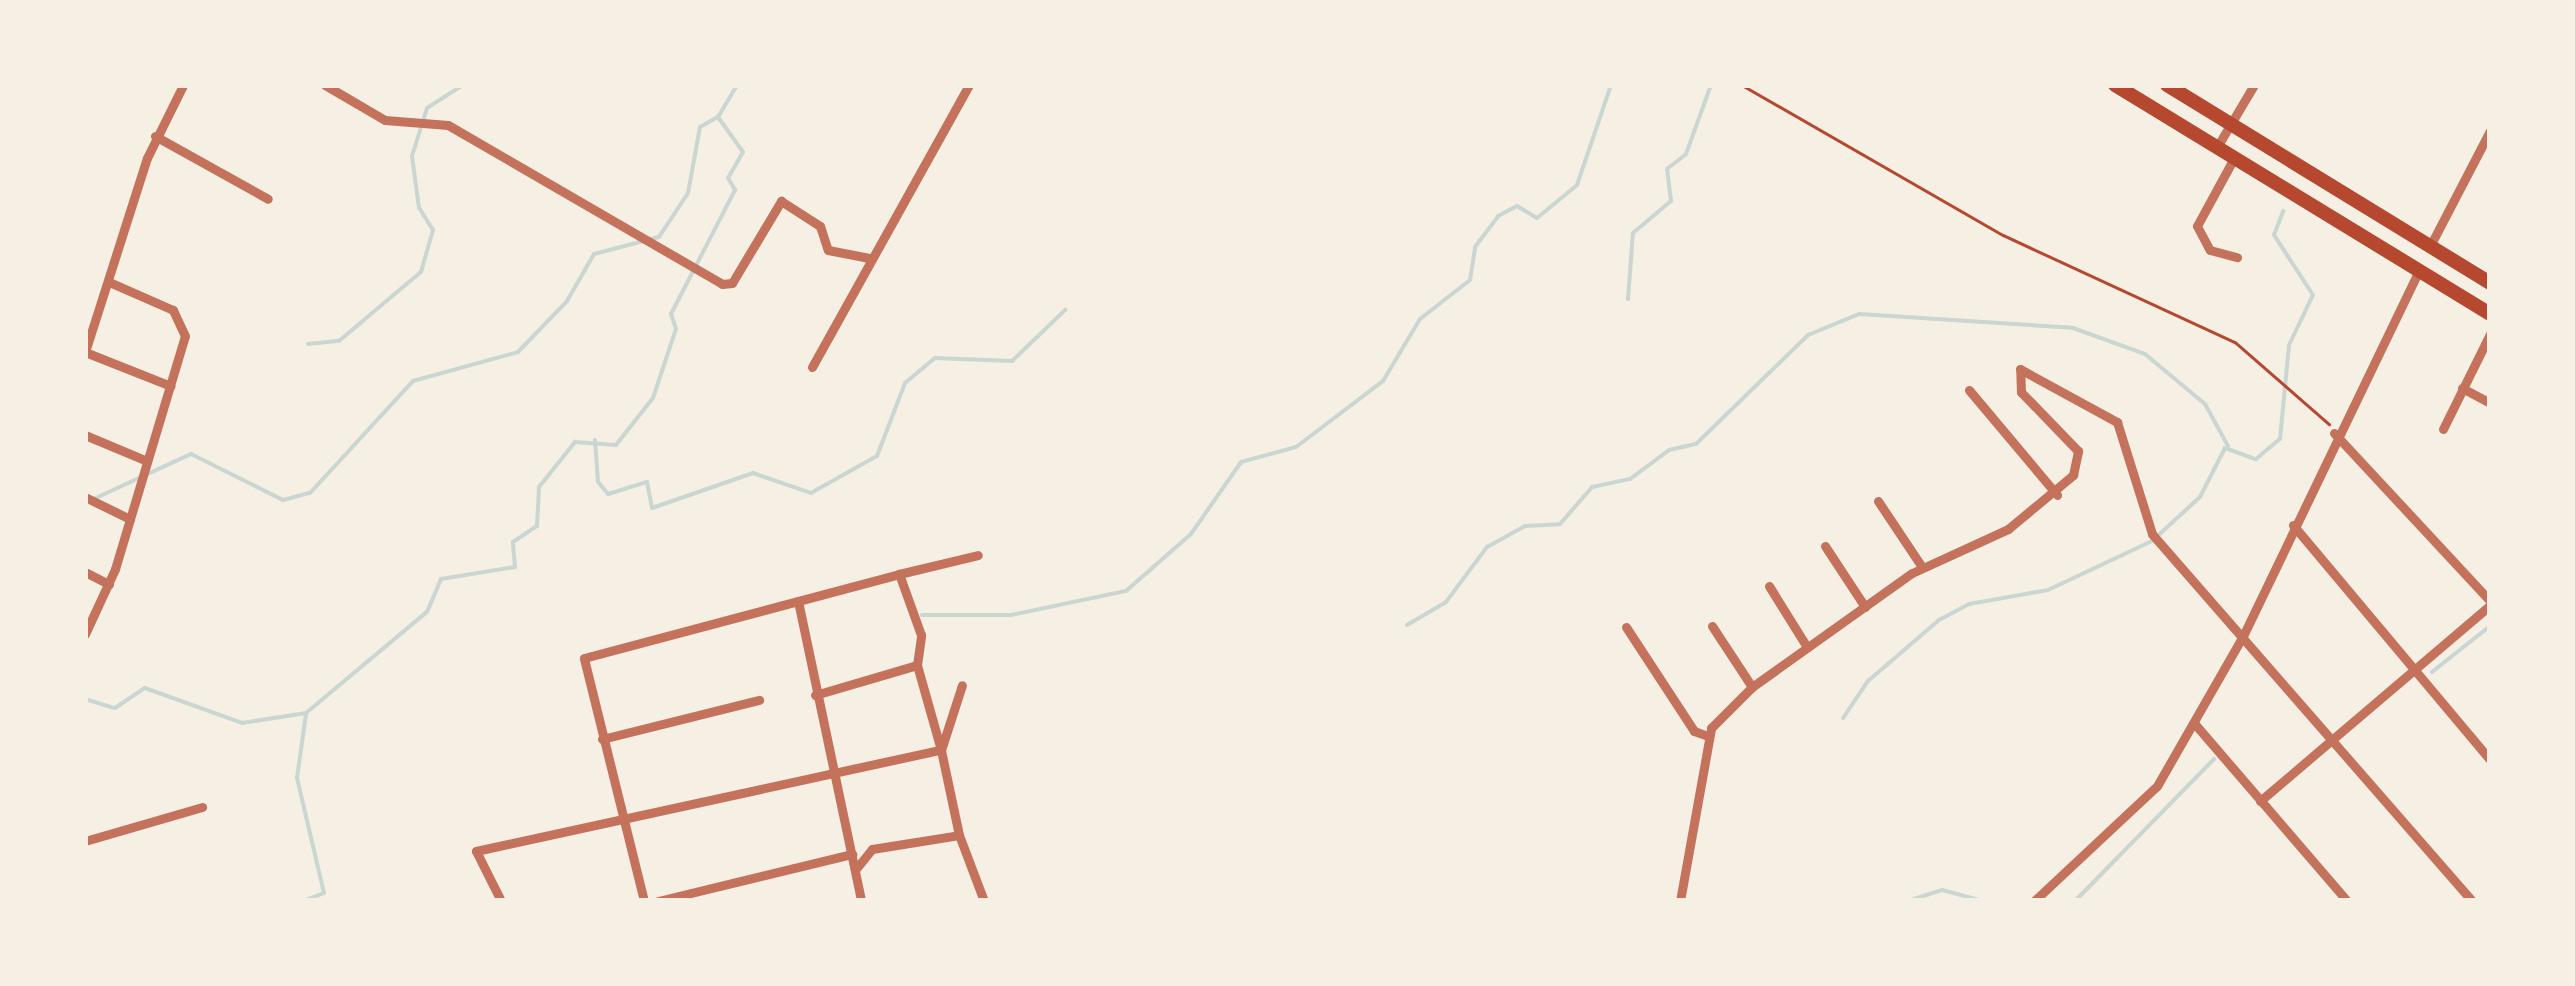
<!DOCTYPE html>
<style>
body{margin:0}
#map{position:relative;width:2575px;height:986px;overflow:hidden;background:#f6efe4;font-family:Ubuntu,sans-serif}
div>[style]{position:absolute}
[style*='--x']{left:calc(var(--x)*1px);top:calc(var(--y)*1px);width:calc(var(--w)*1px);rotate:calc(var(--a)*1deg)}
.stream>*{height:4px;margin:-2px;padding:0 2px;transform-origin:2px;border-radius:2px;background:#c9d6d2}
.path>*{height:2.5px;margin:-1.25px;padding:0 1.25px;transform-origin:1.25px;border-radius:1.25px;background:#b5482f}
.minor>*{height:9px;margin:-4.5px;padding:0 4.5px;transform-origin:4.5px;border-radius:4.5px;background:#c5725c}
.trunk>*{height:14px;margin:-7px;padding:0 7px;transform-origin:7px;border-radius:7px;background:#b5482f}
span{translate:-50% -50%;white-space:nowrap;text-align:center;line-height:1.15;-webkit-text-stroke:10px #f6efe4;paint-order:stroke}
.frame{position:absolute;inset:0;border:88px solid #f6efe4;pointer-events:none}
</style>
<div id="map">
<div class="stream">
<i style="--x:1628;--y:299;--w:66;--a:-85.7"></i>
<i style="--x:1633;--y:233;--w:50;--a:-40.1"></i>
<i style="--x:1671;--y:201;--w:32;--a:-97"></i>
<i style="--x:1667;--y:169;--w:24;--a:-38"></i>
<i style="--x:1686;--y:154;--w:73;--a:-70.1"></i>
<i style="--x:308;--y:344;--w:31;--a:-6"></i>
<i style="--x:339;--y:341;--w:107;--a:-40.1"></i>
<i style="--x:421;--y:272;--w:44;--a:-74.1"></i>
<i style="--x:433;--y:230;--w:26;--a:-122"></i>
<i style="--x:419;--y:208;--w:52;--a:-97.7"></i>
<i style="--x:412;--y:156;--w:50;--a:-72.6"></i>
<i style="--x:427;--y:108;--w:43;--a:-32.6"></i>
<i style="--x:595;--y:440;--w:42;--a:85.9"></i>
<i style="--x:598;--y:482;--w:16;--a:50"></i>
<i style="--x:608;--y:494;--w:41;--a:-17.1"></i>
<i style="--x:647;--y:482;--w:26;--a:79"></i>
<i style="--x:652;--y:508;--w:107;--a:-19.1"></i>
<i style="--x:753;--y:473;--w:61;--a:19"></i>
<i style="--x:811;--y:493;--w:76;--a:-29.3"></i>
<i style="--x:877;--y:456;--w:78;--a:-69"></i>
<i style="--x:905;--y:383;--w:39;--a:-40"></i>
<i style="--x:935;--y:358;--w:77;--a:2.2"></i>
<i style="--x:1012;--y:361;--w:74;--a:-43.9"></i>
<i style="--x:85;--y:503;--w:117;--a:-24.8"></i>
<i style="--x:191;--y:454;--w:103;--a:26.6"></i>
<i style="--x:283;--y:500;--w:28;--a:-15"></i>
<i style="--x:310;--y:493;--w:152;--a:-47.4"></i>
<i style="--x:413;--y:381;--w:109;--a:-15.4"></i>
<i style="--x:518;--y:352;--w:71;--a:-46.1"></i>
<i style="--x:567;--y:301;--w:54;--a:-60.1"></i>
<i style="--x:594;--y:254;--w:67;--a:-14.7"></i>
<i style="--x:659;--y:237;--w:53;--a:-56.6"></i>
<i style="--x:688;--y:193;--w:67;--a:-79.7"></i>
<i style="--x:700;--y:127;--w:21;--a:-29"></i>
<i style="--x:922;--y:615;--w:89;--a:0"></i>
<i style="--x:1011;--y:615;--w:117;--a:-11.8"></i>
<i style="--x:1126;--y:591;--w:86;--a:-41.2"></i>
<i style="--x:1191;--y:534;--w:88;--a:-55.2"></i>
<i style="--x:1241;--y:462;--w:57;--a:-15.3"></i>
<i style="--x:1296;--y:447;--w:109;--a:-37.2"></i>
<i style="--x:1383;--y:381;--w:72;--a:-59.2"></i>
<i style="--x:1420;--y:319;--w:63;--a:-38"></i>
<i style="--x:1470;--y:280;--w:33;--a:-81"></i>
<i style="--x:1475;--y:247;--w:39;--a:-53"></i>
<i style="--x:1498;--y:216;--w:21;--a:-28"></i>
<i style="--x:1517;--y:206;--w:23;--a:31"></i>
<i style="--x:1537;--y:218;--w:52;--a:-39.5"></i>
<i style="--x:1577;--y:185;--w:106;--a:-71.2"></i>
<i style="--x:1407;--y:625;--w:45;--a:-30.5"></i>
<i style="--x:1446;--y:602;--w:69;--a:-53.3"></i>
<i style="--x:1487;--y:547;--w:43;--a:-28.9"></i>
<i style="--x:1525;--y:526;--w:35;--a:-3"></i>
<i style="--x:1560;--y:524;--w:49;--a:-49.1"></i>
<i style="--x:1592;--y:487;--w:39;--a:-12"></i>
<i style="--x:1630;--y:479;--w:49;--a:-36.6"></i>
<i style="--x:1669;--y:450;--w:28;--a:-13"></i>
<i style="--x:1696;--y:444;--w:156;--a:-44.2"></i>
<i style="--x:1808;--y:335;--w:55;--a:-22.4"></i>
<i style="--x:1859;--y:314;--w:214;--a:3.7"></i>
<i style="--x:2073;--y:328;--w:77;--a:19.9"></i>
<i style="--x:2145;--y:354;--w:78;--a:39.8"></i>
<i style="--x:2205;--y:404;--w:48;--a:61.3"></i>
<i style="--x:2432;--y:672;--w:74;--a:-38.4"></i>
<i style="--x:85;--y:699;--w:31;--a:17"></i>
<i style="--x:115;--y:708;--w:36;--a:-34"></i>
<i style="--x:145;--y:688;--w:103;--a:19.8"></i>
<i style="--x:242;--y:723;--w:65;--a:-8.9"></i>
<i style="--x:306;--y:713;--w:158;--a:-39.9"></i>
<i style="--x:427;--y:612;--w:36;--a:-67"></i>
<i style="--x:441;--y:579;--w:75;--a:-9.2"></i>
<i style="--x:515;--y:567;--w:25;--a:-95"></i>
<i style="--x:513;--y:542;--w:29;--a:-34"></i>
<i style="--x:537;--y:526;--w:39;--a:-87"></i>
<i style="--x:539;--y:487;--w:58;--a:-51.3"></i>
<i style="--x:575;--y:442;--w:41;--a:4.2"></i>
<i style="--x:616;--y:445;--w:60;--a:-51.8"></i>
<i style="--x:653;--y:398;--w:73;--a:-71.6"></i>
<i style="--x:676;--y:329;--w:16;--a:-108"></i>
<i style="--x:671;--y:314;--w:140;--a:-62.7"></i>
<i style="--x:735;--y:190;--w:14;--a:-120"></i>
<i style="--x:728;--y:178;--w:30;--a:-60"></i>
<i style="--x:743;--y:152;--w:43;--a:-125.5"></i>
<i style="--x:718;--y:117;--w:37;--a:-59"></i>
<i style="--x:1843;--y:718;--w:45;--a:-56"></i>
<i style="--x:1868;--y:681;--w:94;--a:-40.7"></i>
<i style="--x:1939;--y:620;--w:34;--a:-28"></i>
<i style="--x:1969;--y:604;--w:80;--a:-10"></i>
<i style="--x:2048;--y:590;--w:115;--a:-25.2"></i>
<i style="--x:2152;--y:541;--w:65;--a:-42.5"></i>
<i style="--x:2200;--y:497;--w:55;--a:-63"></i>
<i style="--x:2225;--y:448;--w:33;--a:20"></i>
<i style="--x:2256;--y:459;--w:31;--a:-40"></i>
<i style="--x:2280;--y:439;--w:94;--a:-84.5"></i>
<i style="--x:2289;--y:345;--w:55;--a:-64.4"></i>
<i style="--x:2313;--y:295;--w:72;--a:-123"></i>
<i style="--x:2274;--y:235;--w:26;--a:-69"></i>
<i style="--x:303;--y:901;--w:22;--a:-21"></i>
<i style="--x:324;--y:893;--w:118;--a:-103.2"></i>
<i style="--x:297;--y:778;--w:65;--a:-82"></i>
<i style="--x:1908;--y:901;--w:36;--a:-18"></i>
<i style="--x:1942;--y:890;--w:42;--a:15"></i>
<i style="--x:2075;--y:901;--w:199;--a:-45.6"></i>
</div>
<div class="path">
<i style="--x:1742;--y:85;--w:301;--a:29.9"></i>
<i style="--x:2003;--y:235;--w:255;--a:24.8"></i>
<i style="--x:2235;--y:342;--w:125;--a:41.1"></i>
</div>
<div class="minor">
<i style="--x:325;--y:85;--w:69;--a:30.3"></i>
<i style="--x:385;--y:120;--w:63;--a:4.5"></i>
<i style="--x:448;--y:125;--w:317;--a:30.1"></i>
<i style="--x:722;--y:284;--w:10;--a:-6"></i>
<i style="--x:732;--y:283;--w:96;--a:-59.1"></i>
<i style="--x:781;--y:201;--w:46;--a:32.7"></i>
<i style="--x:820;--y:226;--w:25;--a:72"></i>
<i style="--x:828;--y:250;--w:42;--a:11"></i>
<i style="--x:155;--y:136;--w:129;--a:29.1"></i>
<i style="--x:2217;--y:147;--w:72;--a:-59.2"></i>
<i style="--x:2234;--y:158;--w:77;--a:118.6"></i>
<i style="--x:2197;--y:226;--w:27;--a:62"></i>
<i style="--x:2210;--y:250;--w:28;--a:15"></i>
<i style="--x:2429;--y:248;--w:132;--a:-62.5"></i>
<i style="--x:85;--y:352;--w:204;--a:-72.3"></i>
<i style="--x:147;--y:158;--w:81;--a:-63.7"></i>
<i style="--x:85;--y:352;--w:92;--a:21.6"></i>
<i style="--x:812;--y:367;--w:323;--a:-60.9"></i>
<i style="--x:2462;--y:388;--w:32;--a:28"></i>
<i style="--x:1969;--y:390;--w:137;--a:50"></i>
<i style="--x:2443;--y:429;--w:106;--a:-63.7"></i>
<i style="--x:2334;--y:433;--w:229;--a:47.1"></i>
<i style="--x:85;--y:435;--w:67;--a:22.8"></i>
<i style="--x:85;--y:497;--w:50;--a:26.1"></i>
<i style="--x:1878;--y:501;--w:79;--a:56.3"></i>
<i style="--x:2293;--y:525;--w:307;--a:50"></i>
<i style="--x:1825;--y:546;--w:73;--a:56.7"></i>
<i style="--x:85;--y:572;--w:27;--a:27"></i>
<i style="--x:1769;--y:586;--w:72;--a:58.1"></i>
<i style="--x:798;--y:601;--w:307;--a:78.1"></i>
<i style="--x:1712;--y:626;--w:73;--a:56.7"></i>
<i style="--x:1626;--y:627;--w:124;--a:56.8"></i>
<i style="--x:1694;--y:731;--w:15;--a:20"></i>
<i style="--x:85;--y:634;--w:72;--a:-65.2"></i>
<i style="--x:115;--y:569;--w:243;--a:-73.3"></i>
<i style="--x:185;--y:336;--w:29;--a:-115"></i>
<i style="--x:173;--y:310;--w:70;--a:-156.4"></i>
<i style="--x:815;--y:695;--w:106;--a:-16.4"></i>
<i style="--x:917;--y:665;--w:30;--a:-82"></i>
<i style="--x:921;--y:635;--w:65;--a:-109.8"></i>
<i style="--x:899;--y:574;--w:81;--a:-13.5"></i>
<i style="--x:2194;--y:723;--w:235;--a:49.3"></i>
<i style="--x:602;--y:739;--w:162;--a:-14"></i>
<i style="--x:2260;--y:801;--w:302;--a:-40.4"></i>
<i style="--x:959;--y:835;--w:87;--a:-102"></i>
<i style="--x:941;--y:750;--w:68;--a:-72.1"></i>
<i style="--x:85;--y:841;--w:122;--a:-16.2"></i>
<i style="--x:476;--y:851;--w:476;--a:-12.3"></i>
<i style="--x:941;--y:750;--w:88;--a:-105.8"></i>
<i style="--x:476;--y:851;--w:56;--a:63.4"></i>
<i style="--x:855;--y:870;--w:27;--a:-51"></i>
<i style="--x:872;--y:849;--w:88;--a:-9.1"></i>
<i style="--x:959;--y:835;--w:71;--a:69.3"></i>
<i style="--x:644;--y:901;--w:250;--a:-103.9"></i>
<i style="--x:584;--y:658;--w:326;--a:-14.9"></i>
<i style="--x:658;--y:901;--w:200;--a:-13.6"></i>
<i style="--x:1680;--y:901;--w:176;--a:-79.8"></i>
<i style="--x:1711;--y:728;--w:58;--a:-45"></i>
<i style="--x:1752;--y:687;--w:196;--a:-35.5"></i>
<i style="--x:1912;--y:573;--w:106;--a:-24.6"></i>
<i style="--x:2008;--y:529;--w:85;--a:-39.7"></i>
<i style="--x:2073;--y:475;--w:25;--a:-78"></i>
<i style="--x:2078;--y:451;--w:82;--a:-134"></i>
<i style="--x:2021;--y:392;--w:23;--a:-92"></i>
<i style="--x:2020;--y:369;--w:111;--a:28.7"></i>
<i style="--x:2117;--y:422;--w:117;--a:72.6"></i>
<i style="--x:2152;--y:534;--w:487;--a:48.9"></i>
<i style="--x:2034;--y:901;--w:168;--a:-43.1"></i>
<i style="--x:2157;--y:786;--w:173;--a:-60.2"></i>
<i style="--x:2243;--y:636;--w:403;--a:-64.3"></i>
</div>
<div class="trunk">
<i style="--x:2115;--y:85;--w:439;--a:31.4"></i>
<i style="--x:2167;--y:85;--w:379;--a:31.5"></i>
</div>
<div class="frame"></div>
</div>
